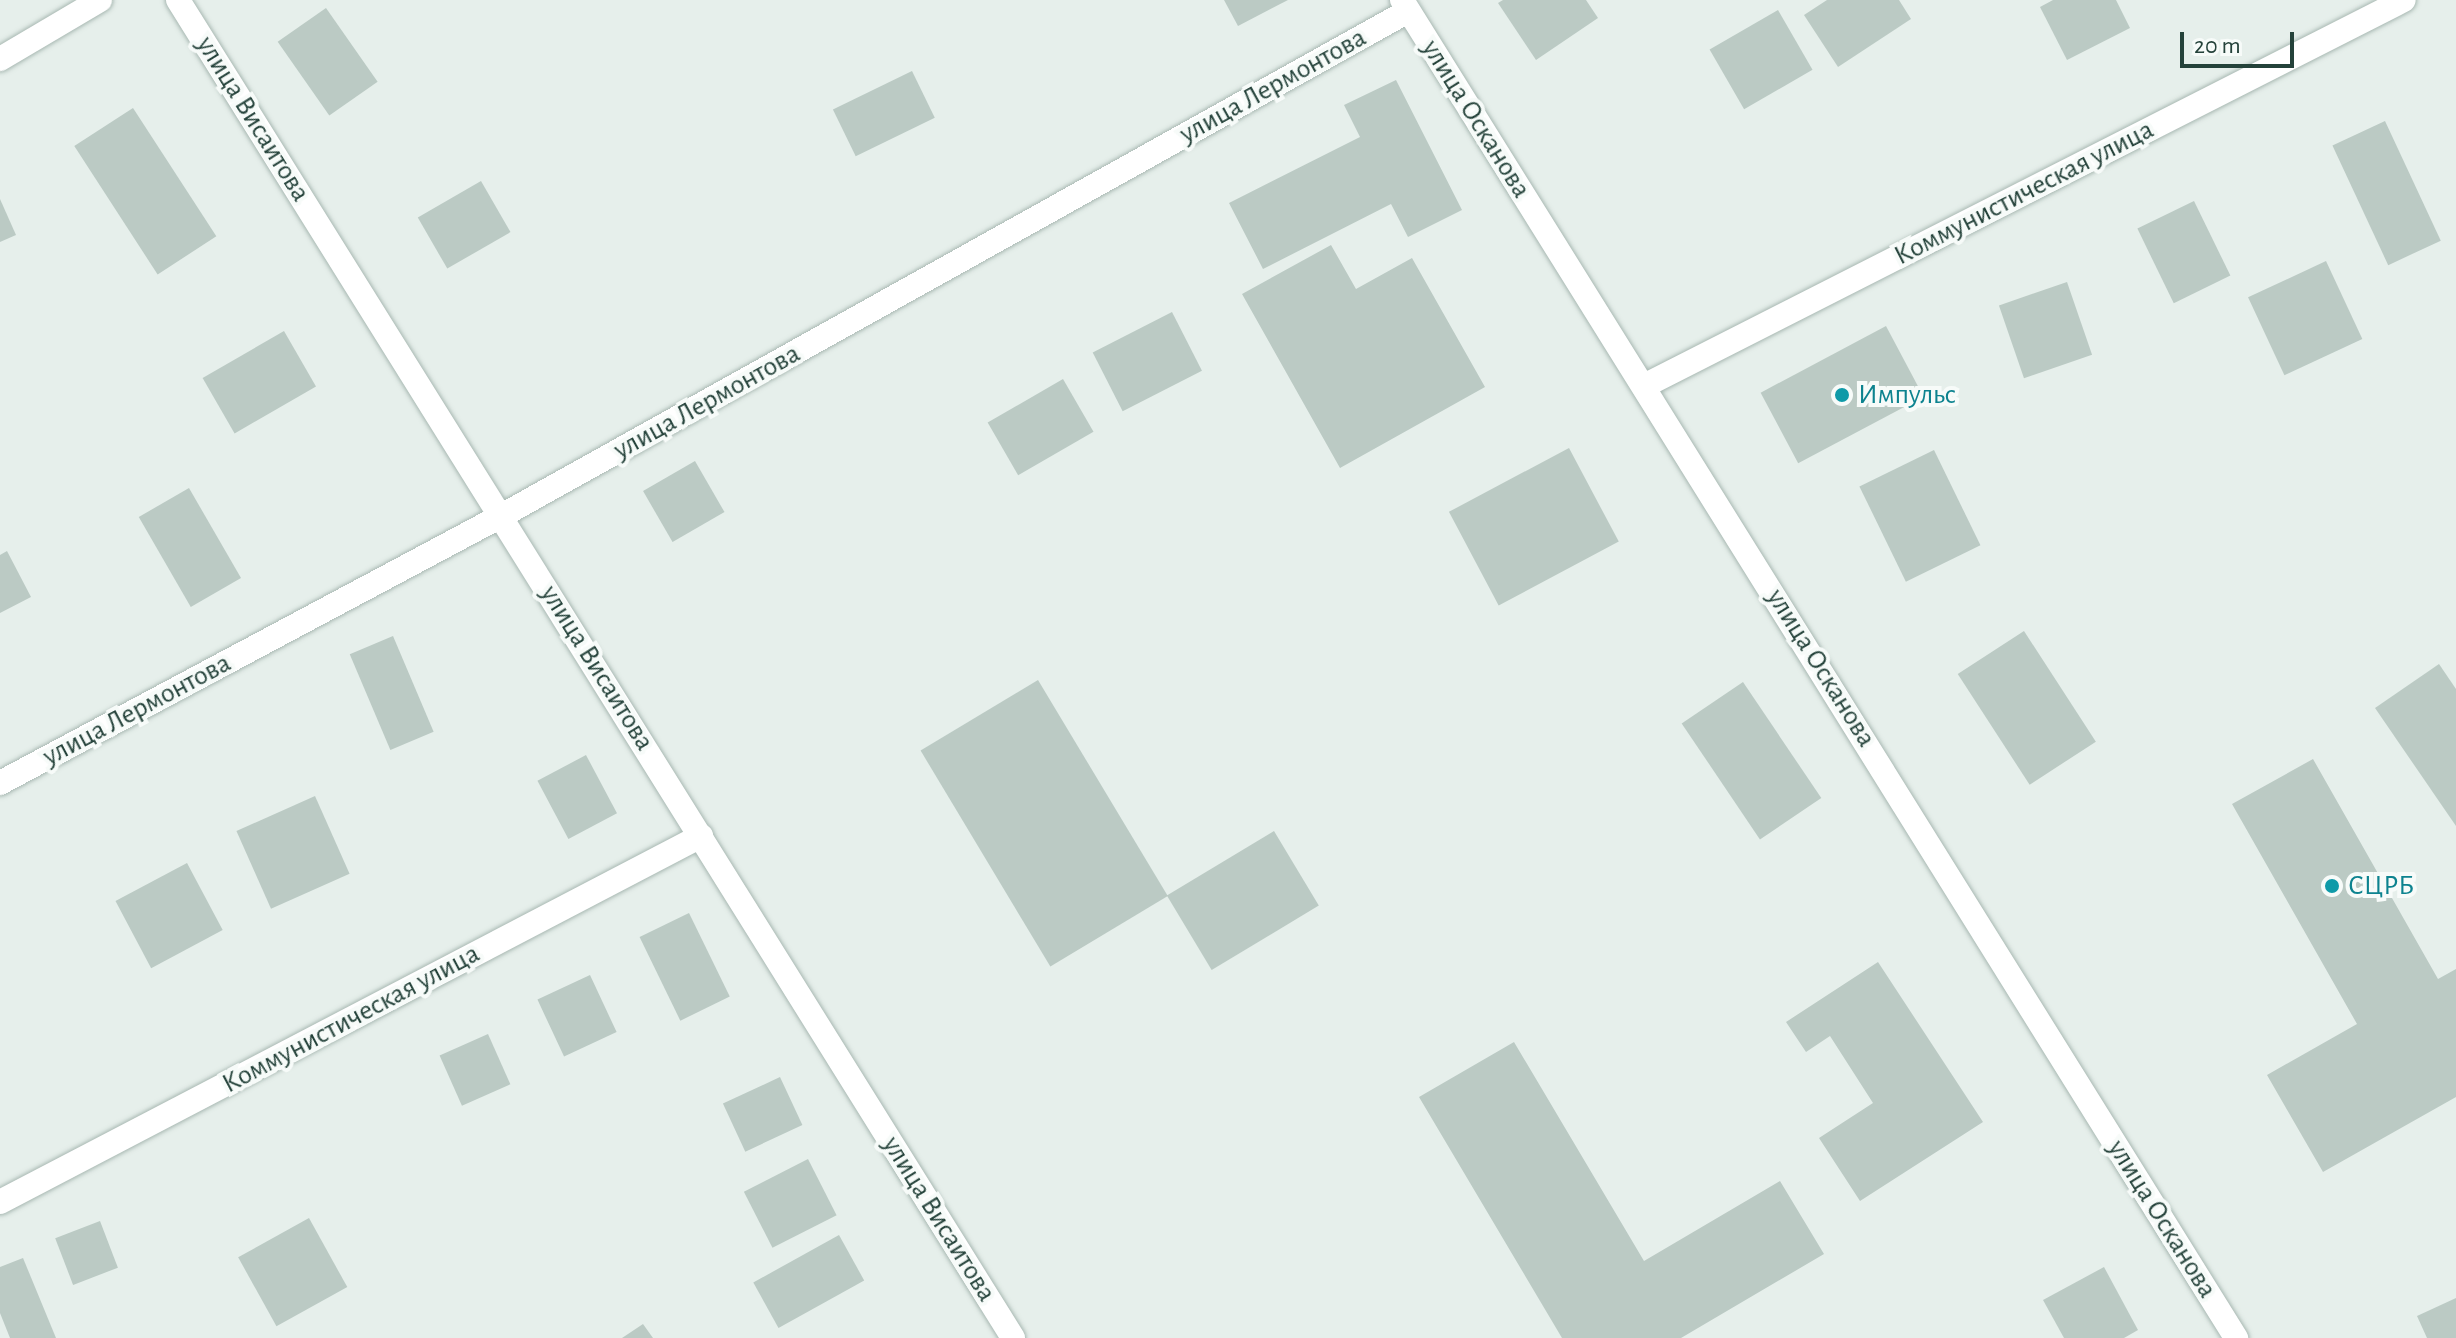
<!DOCTYPE html>
<meta charset="utf-8">
<style>
body{margin:0}
#map{position:relative;width:2456px;height:1338px;overflow:hidden;background:#e6efeb;font-family:"Alegreya Sans",sans-serif}
div>[style]{position:absolute}
[style*='--x']{left:calc(var(--x)*1px);top:calc(var(--y)*1px);width:calc(var(--w)*1px);rotate:calc(var(--a)*1deg)}
.building>*{inset:0;background:#bbcac4;transform-origin:0 0}
.roads{filter:drop-shadow(0 0 2px #a8b8b2) drop-shadow(0 0 2px #a8b8b2)}
.street>*{height:24px;margin:-12px;padding:0 12px;transform-origin:12px;border-radius:12px;background:#fff}
.secondary>*{height:24px;margin:-12px;padding:0 12px;transform-origin:12px;border-radius:12px;background:#fff}
.dots>*{width:22px;height:22px;translate:-50% -50%;box-sizing:border-box;border:4px solid #f7fbf9;border-radius:50%}
span{translate:-50% -50%;white-space:nowrap;text-align:center;line-height:1.15;-webkit-text-stroke:8px #f7fbf9;paint-order:stroke}
.street-label{font-size:28px;color:#24423a}
.culture-label{font-size:28px;color:#0d838f}
.left{translate:0 -50%;text-align:left}
.scale{position:absolute;left:2180px;top:32px;width:114px;height:36px;box-sizing:border-box;border:4px solid #24423a;border-top:0;padding-left:10px;font-size:24px;line-height:28px;white-space:nowrap;color:#24423a;-webkit-text-stroke:6px #f7fbf9;paint-order:stroke}
</style>
<div id="map">
<div class="building">
<i style="clip-path:polygon(1224px 0,1288px 0,1238px 26px)"></i>
<i style="clip-path:polygon(1503px 0,1586px 0,1598px 18px,1536px 60px,1498px 3px)"></i>
<i style="clip-path:polygon(1827px 0,1899px 0,1911px 19px,1838px 67px,1804px 15px)"></i>
<i style="clip-path:polygon(2053px 0,2116px 0,2130px 28px,2067px 60px,2040px 7px)"></i>
<i style="left:326px;top:8px;width:90px;height:59px;rotate:55deg"></i>
<i style="left:1778px;top:10px;width:69px;height:79px;rotate:60deg"></i>
<i style="left:912px;top:71px;width:52px;height:88px;rotate:64deg"></i>
<i style="clip-path:polygon(1396px 80px,1462px 210px,1408px 237px,1391px 204px,1263px 269px,1229px 203px,1360px 137px,1344px 105px)"></i>
<i style="left:133px;top:108px;width:153px;height:70px;rotate:57deg"></i>
<i style="left:2385px;top:121px;width:132px;height:58px;rotate:65deg"></i>
<i style="left:481px;top:181px;width:59px;height:73px;rotate:60deg"></i>
<i style="clip-path:polygon(0 199px,16px 235px,0 242px)"></i>
<i style="left:2194px;top:201px;width:83px;height:63px;rotate:64deg"></i>
<i style="clip-path:polygon(1331px 245px,1356px 289px,1412px 258px,1485px 387px,1340px 468px,1242px 294px)"></i>
<i style="left:2326px;top:261px;width:86px;height:86px;rotate:65deg"></i>
<i style="left:2067px;top:282px;width:77px;height:72px;rotate:71deg"></i>
<i style="left:1172px;top:312px;width:66px;height:89px;rotate:63deg"></i>
<i style="left:1886px;top:326px;width:80px;height:142px;rotate:62deg"></i>
<i style="left:284px;top:331px;width:64px;height:94px;rotate:60deg"></i>
<i style="left:1063px;top:379px;width:61px;height:87px;rotate:60deg"></i>
<i style="left:1569px;top:448px;width:106px;height:136px;rotate:62deg"></i>
<i style="left:1934px;top:450px;width:106px;height:83px;rotate:64deg"></i>
<i style="left:695px;top:461px;width:59px;height:60px;rotate:60deg"></i>
<i style="left:189px;top:488px;width:104px;height:58px;rotate:60deg"></i>
<i style="clip-path:polygon(7px 551px,31px 597px,0 613px,0 555px)"></i>
<i style="left:2024px;top:631px;width:132px;height:79px;rotate:57deg"></i>
<i style="left:393px;top:636px;width:104px;height:47px;rotate:67deg"></i>
<i style="clip-path:polygon(2439px 664px,2456px 689px,2456px 826px,2375px 708px)"></i>
<i style="left:1038px;top:680px;width:252px;height:137px;rotate:59deg"></i>
<i style="left:1743px;top:682px;width:140px;height:74px;rotate:56deg"></i>
<i style="left:586px;top:755px;width:66px;height:55px;rotate:62deg"></i>
<i style="clip-path:polygon(2313px 759px,2438px 979px,2456px 969px,2456px 1097px,2323px 1172px,2267px 1075px,2357px 1024px,2232px 804px)"></i>
<i style="left:315px;top:796px;width:85px;height:86px;rotate:66deg"></i>
<i style="left:1274px;top:831px;width:87px;height:125px;rotate:59deg"></i>
<i style="left:187px;top:863px;width:76px;height:81px;rotate:62deg"></i>
<i style="left:689px;top:913px;width:93px;height:55px;rotate:64deg"></i>
<i style="clip-path:polygon(1878px 962px,1983px 1122px,1860px 1201px,1819px 1138px,1873px 1103px,1830px 1036px,1806px 1052px,1786px 1022px)"></i>
<i style="left:590px;top:975px;width:63px;height:58px;rotate:65deg"></i>
<i style="left:488px;top:1034px;width:55px;height:53px;rotate:66deg"></i>
<i style="clip-path:polygon(1514px 1042px,1644px 1261px,1780px 1181px,1824px 1254px,1681px 1338px,1562px 1338px,1419px 1097px)"></i>
<i style="left:780px;top:1077px;width:53px;height:63px;rotate:65deg"></i>
<i style="left:808px;top:1159px;width:63px;height:72px;rotate:63deg"></i>
<i style="left:309px;top:1218px;width:79px;height:81px;rotate:61deg"></i>
<i style="left:100px;top:1221px;width:50px;height:48px;rotate:69deg"></i>
<i style="left:839px;top:1235px;width:52px;height:98px;rotate:61deg"></i>
<i style="clip-path:polygon(23px 1258px,56px 1338px,10px 1338px,0 1313px,0 1267px)"></i>
<i style="clip-path:polygon(2104px 1267px,2138px 1330px,2124px 1338px,2064px 1338px,2043px 1300px)"></i>
<i style="clip-path:polygon(2456px 1298px,2456px 1338px,2427px 1338px,2417px 1316px)"></i>
<i style="clip-path:polygon(643px 1324px,653px 1338px,622px 1338px)"></i>
</div>
<div class="roads">
<div class="street">
<i style="--x:1402;--y:0;--w:1577;--a:58.06"></i>
<i style="--x:0;--y:59;--w:116;--a:-30.5"></i>
<i style="--x:1644;--y:386;--w:852;--a:-26.93"></i>
<i style="--x:0;--y:783;--w:570;--a:-28.05"></i>
<i style="--x:503;--y:515;--w:1036;--a:-29.11"></i>
<i style="--x:0;--y:1202;--w:791;--a:-27.57"></i>
</div>
<div class="secondary">
<i style="--x:178;--y:0;--w:1577;--a:58.03"></i>
</div>
</div>
<div class="dots">
<i style="left:1842px;top:395px;background:#0f9aa8"></i>
<i style="left:2332px;top:886px;background:#0f9aa8"></i>
</div>
<div class="street-label">
<span style="left:1273px;top:86px;rotate:-29deg">улица Лермонтова</span>
<span style="left:253px;top:119px;rotate:58deg">улица Висаитова</span>
<span style="left:1476px;top:119px;rotate:58deg">улица Осканова</span>
<span style="left:2024px;top:193px;rotate:-27deg">Коммунистическая улица</span>
<span style="left:707px;top:402px;rotate:-29deg">улица Лермонтова</span>
<span style="left:597px;top:668px;rotate:58deg">улица Висаитова</span>
<span style="left:1821px;top:668px;rotate:58deg">улица Осканова</span>
<span style="left:137px;top:710px;rotate:-28deg">улица Лермонтова</span>
<span style="left:351px;top:1019px;rotate:-28deg">Коммунистическая улица</span>
<span style="left:939px;top:1219px;rotate:58deg">улица Висаитова</span>
<span style="left:2162px;top:1219px;rotate:58deg">улица Осканова</span>
</div>
<div class="culture-label">
<span class="left" style="left:1858px;top:395px">Импульс</span>
<span class="left" style="left:2348px;top:886px">СЦРБ</span>
</div>
<div class="scale">20 m</div>
</div>
